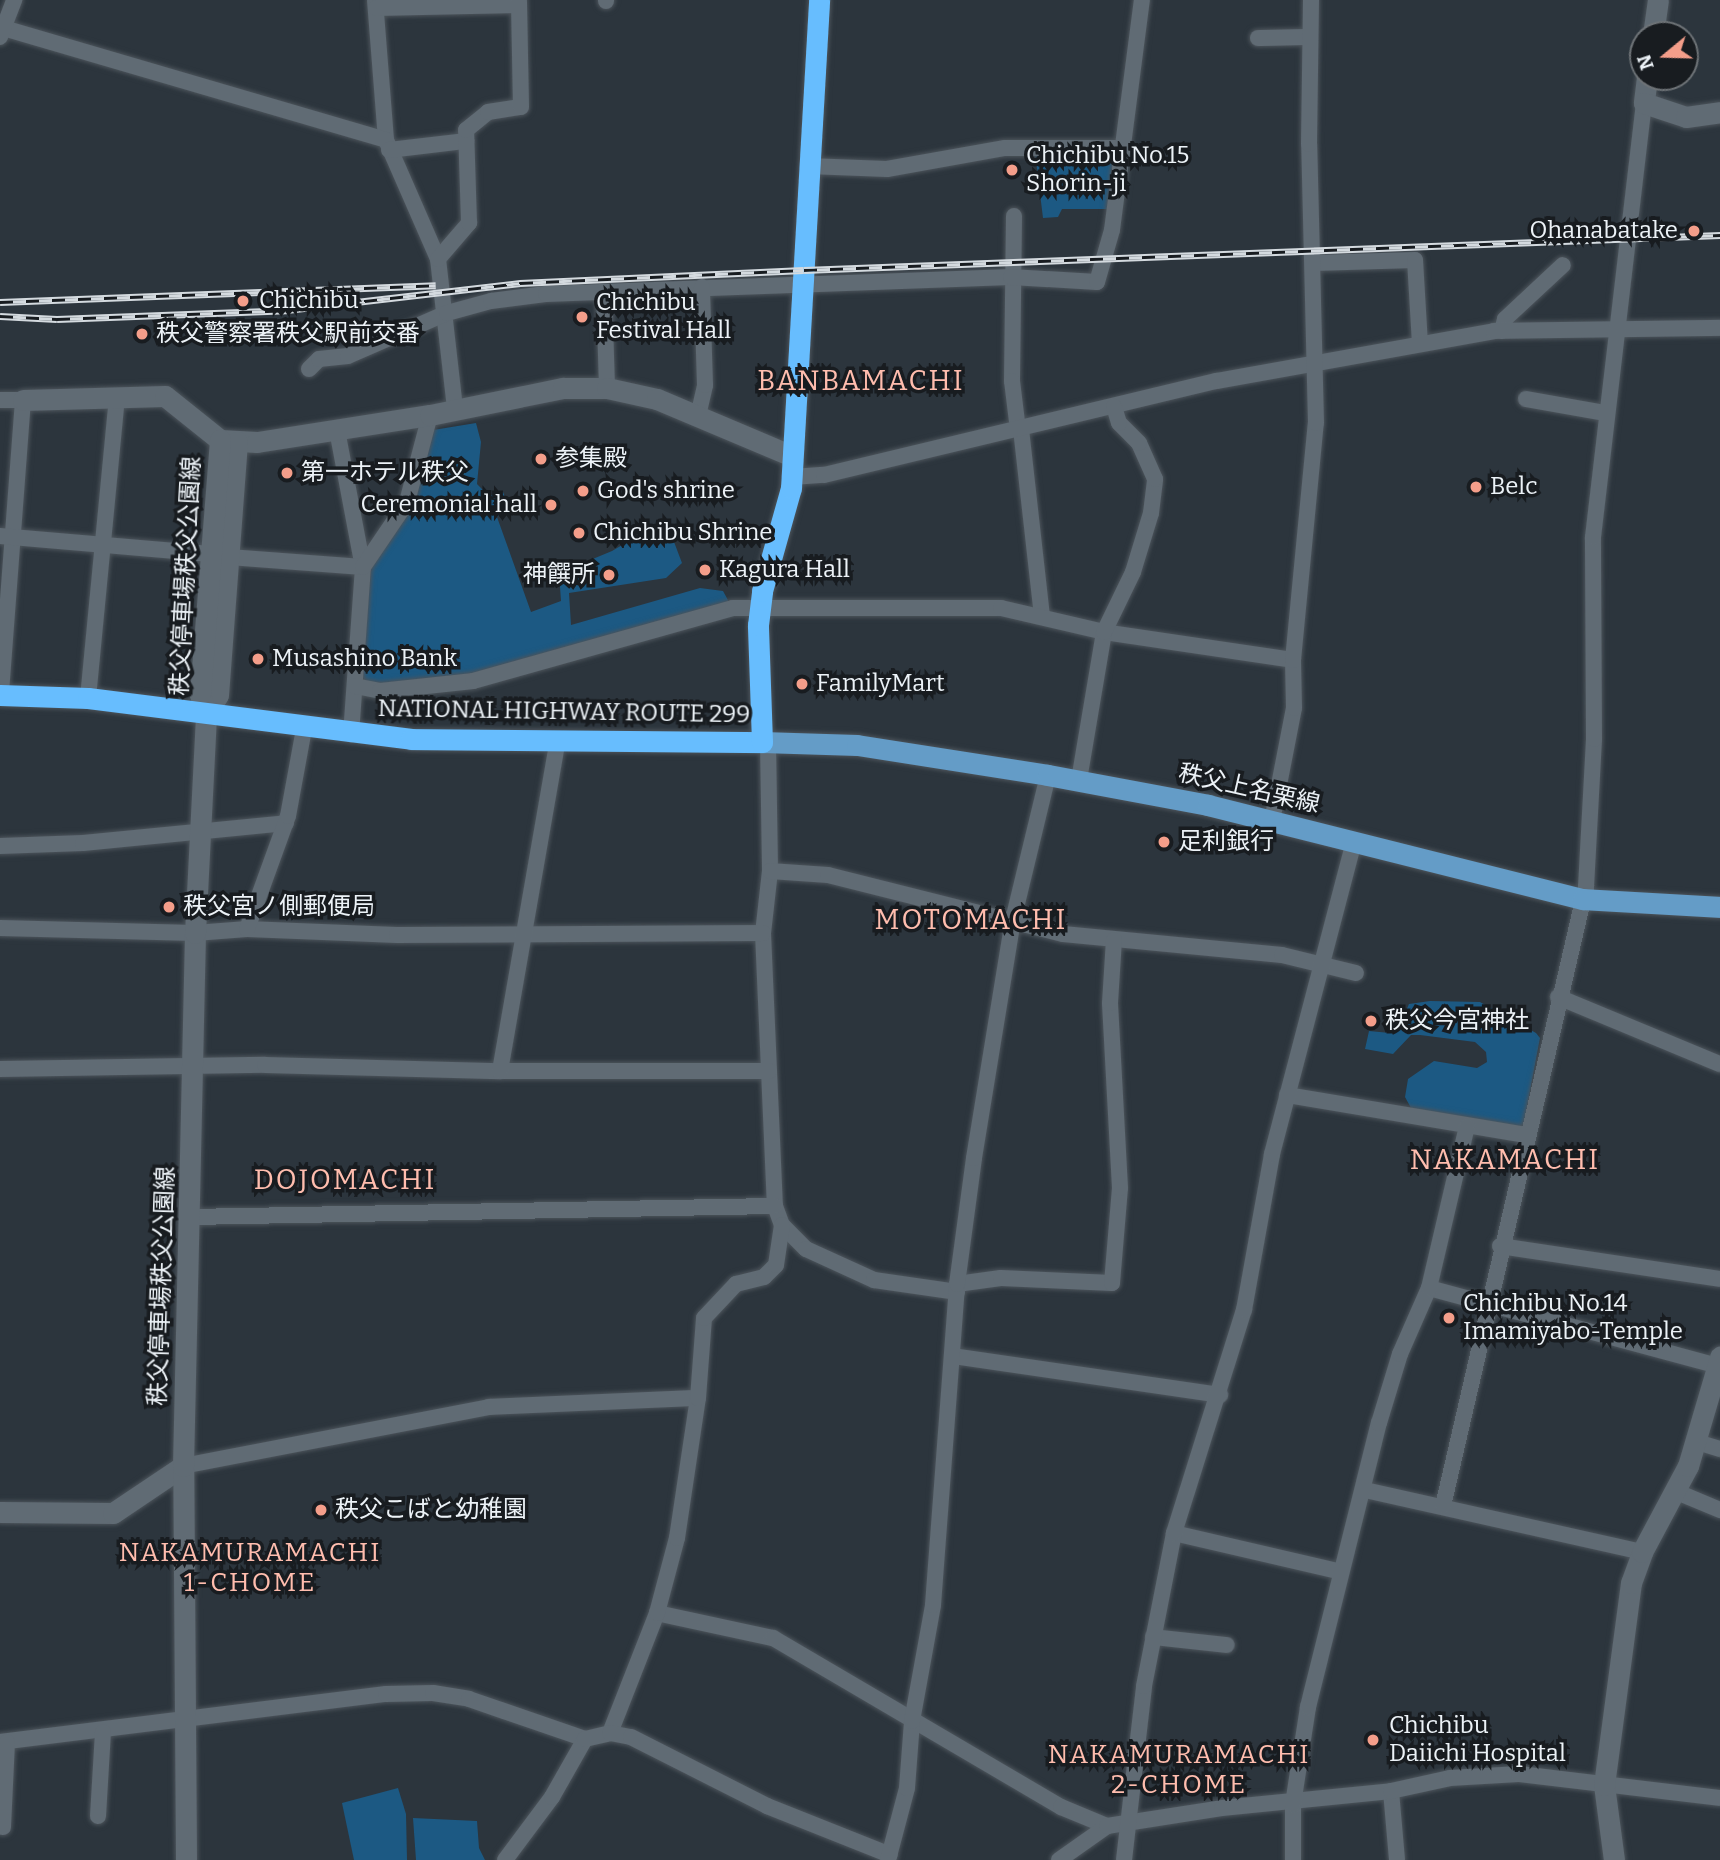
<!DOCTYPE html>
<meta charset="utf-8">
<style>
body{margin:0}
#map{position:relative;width:1720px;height:1860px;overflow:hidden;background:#2c353d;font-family:Bitter,"Noto Sans JP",serif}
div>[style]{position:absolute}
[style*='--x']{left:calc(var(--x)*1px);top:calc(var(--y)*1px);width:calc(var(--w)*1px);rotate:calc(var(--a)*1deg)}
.green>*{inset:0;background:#1c5983}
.roads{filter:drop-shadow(0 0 2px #4c545b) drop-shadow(0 0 2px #4c545b)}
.street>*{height:16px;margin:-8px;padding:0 8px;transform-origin:8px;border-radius:8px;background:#606b74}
.secondary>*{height:21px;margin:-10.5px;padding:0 10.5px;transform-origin:10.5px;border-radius:10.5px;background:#606b74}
.primary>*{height:21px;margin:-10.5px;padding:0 10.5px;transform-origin:10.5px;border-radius:10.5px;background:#649cc7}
.highway>*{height:21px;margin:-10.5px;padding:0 10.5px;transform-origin:10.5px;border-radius:10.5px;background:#67bdfe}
.rail>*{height:7px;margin-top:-3.5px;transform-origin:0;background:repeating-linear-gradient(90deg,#181c20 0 13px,#d4dadf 0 26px);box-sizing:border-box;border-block:2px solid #d4dadf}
.dots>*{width:19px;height:19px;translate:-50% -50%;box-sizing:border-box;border:4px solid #181c20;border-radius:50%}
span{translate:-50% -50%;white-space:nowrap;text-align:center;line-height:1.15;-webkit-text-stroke:7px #181c20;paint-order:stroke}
.poi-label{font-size:24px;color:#ecf2f7}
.left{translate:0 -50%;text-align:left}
.right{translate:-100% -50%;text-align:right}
.street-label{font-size:24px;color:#ecf2f7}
.neighbourhood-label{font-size:26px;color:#ffbdae;letter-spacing:2px}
.quarter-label{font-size:28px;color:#ffbdae;letter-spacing:2px}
.north{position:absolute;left:1629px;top:21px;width:70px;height:70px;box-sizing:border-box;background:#181c20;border:2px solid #6d7276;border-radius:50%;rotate:251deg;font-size:19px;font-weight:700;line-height:28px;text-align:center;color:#ecf2f7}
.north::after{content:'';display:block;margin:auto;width:24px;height:32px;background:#f49e8a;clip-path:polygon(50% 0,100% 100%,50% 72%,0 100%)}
</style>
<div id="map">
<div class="green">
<i style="clip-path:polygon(1035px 153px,1115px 153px,1110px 209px,1062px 209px,1058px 217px,1043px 218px)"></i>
<i style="clip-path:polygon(476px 423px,481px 442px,477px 484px,489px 496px,503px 492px,510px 509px,497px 517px,531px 612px,561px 601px,559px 573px,612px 551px,658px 524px,668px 526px,682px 563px,666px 578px,569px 593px,571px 625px,700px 588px,723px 591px,729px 602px,475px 675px,400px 684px,366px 682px,361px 675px,372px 561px,433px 430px)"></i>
<i style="clip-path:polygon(1430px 1001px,1480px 1002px,1536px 1033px,1540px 1038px,1523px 1128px,1411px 1108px,1405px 1097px,1408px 1079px,1434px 1061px,1477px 1068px,1487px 1062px,1486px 1052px,1475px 1042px,1420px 1035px,1411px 1035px,1393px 1054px,1365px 1049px,1369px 1031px,1390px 1033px,1399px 1027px,1409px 1004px)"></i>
<i style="clip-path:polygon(398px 1788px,406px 1814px,407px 1860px,354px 1860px,342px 1803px)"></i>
<i style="clip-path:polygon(413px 1818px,477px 1821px,479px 1848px,485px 1860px,416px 1860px)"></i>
</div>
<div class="roads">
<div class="street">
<i style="--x:375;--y:0;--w:140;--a:85.5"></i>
<i style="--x:386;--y:140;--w:130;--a:66.4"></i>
<i style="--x:438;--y:259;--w:151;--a:83.5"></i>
<i style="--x:606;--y:0;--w:1;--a:90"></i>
<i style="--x:376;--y:8;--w:143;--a:-1.2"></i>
<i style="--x:0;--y:27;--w:402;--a:16.3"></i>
<i style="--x:0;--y:37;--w:40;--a:-69"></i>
<i style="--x:1258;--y:38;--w:52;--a:-1.1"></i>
<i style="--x:389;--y:150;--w:78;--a:-6.7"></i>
<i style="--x:808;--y:166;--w:79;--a:2.2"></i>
<i style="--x:887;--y:169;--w:120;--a:-10.1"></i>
<i style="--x:1005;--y:148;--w:117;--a:0"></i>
<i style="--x:1014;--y:216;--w:165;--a:90.7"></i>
<i style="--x:1012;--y:381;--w:49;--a:83"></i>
<i style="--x:438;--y:259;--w:48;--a:-49.3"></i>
<i style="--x:469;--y:223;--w:93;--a:-91.8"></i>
<i style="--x:466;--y:130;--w:28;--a:-39"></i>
<i style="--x:488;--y:112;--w:33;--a:-9"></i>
<i style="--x:521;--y:107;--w:107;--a:-91.1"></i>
<i style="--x:1314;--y:263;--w:101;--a:-1.7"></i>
<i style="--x:1415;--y:260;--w:83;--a:86.6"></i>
<i style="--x:604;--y:292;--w:96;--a:88.2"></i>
<i style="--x:1502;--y:331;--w:12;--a:-76"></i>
<i style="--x:1505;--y:319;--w:79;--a:-43"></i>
<i style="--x:309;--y:369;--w:14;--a:-45"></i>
<i style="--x:319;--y:359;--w:29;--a:-6"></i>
<i style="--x:348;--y:356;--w:108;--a:-23.5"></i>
<i style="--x:447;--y:313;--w:46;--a:-15.3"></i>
<i style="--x:491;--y:301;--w:55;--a:-7.3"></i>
<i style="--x:546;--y:294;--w:465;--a:-2.1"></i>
<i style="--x:1011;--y:277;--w:86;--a:3.3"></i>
<i style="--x:1097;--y:282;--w:54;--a:-73.9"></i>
<i style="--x:1112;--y:230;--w:232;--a:-82.6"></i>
<i style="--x:1526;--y:399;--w:80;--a:10"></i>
<i style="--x:0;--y:400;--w:23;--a:0"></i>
<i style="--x:23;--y:400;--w:296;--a:94.3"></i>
<i style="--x:698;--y:416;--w:32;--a:-77"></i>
<i style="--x:705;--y:385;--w:98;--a:-91.8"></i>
<i style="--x:1021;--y:429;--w:188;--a:83.6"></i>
<i style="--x:337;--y:430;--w:139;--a:79.3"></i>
<i style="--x:363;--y:567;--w:168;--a:94.1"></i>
<i style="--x:792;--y:477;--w:32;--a:-4"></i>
<i style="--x:824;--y:475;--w:404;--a:-13.5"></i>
<i style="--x:1217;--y:381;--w:281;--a:-10.2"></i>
<i style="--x:1494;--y:331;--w:226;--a:-0.8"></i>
<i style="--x:0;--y:536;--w:211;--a:4.9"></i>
<i style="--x:229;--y:557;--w:134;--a:4.3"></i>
<i style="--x:363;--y:567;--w:78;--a:-55.9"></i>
<i style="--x:407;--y:502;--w:90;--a:-75.2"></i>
<i style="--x:355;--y:686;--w:25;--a:11"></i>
<i style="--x:380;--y:691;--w:94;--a:-6.1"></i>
<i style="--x:473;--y:681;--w:270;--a:-15.7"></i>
<i style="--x:733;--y:608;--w:268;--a:0"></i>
<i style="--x:1001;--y:608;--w:106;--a:13.1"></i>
<i style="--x:1104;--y:632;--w:191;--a:8.4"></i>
<i style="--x:88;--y:698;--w:302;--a:-84.5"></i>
<i style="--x:768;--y:742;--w:129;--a:89.1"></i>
<i style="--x:770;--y:871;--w:62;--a:96.4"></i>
<i style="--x:763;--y:933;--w:273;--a:87.5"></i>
<i style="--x:775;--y:1206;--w:20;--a:70"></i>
<i style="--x:782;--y:1225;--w:34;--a:45"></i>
<i style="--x:806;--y:1249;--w:75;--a:24.5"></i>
<i style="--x:874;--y:1280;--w:84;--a:8.2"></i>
<i style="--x:1079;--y:780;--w:150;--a:-80.4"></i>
<i style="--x:1104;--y:632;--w:67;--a:-64.2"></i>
<i style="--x:1133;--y:572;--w:62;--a:-73"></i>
<i style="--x:1151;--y:513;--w:34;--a:-83"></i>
<i style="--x:1155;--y:479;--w:39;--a:-114"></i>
<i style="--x:1139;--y:443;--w:28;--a:-135"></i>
<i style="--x:1119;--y:423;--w:17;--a:-107"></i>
<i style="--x:1272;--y:821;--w:115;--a:-79"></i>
<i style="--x:1294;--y:708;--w:48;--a:-91.2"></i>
<i style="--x:1293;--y:660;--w:238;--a:-84.5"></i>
<i style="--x:1316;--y:423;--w:279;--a:-91.4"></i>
<i style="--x:1309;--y:144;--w:144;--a:-89.2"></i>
<i style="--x:0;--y:846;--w:83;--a:-2.1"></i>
<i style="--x:83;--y:843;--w:204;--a:-5.6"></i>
<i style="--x:770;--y:871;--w:58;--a:3.9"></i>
<i style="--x:828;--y:875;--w:242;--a:14.1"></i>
<i style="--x:1063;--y:934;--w:220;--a:5.5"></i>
<i style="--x:1282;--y:955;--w:76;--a:13.7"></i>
<i style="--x:0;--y:928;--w:195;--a:1.5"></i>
<i style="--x:195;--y:933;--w:52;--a:-4.4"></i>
<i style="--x:247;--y:929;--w:150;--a:2.3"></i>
<i style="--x:397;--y:935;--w:366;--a:-0.3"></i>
<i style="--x:247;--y:929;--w:120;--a:-70.1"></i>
<i style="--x:288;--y:816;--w:88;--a:-79.6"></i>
<i style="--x:1558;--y:997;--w:175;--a:22.5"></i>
<i style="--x:0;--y:1069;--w:265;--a:-0.9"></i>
<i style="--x:265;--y:1065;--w:235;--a:1.5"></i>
<i style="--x:500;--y:1071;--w:269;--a:0"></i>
<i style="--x:500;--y:1071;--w:336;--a:-80.1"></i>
<i style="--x:1287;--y:1095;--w:242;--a:9.5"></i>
<i style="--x:190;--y:1217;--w:585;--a:-1.08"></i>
<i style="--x:1500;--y:1246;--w:222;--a:8.5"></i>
<i style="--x:957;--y:1284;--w:44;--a:-7.8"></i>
<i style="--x:1001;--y:1278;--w:111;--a:2.6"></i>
<i style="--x:1112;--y:1283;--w:95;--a:-85.2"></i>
<i style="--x:1120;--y:1188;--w:185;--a:-93.1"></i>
<i style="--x:1110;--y:1003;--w:63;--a:-86.4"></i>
<i style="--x:1429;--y:1288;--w:299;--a:15.1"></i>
<i style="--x:953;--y:1356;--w:270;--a:8.3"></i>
<i style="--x:1697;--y:1442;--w:24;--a:17"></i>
<i style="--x:183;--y:1466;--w:312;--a:-10.9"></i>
<i style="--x:489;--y:1407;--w:209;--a:-2.5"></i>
<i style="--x:1365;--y:1490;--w:284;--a:12.6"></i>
<i style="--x:1677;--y:1492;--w:47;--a:22.7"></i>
<i style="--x:1443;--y:1506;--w:635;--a:-76.99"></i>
<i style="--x:1586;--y:887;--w:148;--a:-86.9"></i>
<i style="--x:1594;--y:739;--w:202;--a:-90.3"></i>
<i style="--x:1593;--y:537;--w:437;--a:-83.3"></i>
<i style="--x:1174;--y:1533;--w:171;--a:13.1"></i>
<i style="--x:657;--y:1613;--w:119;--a:12.2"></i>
<i style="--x:773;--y:1638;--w:334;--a:30.4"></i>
<i style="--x:1061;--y:1807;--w:50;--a:22.4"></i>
<i style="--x:1153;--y:1637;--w:74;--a:6.2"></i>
<i style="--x:610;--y:1733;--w:129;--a:-68.6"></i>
<i style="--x:657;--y:1613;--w:78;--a:-75.1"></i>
<i style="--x:677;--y:1538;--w:142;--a:-81.5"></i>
<i style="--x:698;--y:1398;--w:80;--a:-85.7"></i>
<i style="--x:704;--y:1318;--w:47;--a:-46.7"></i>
<i style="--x:736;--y:1284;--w:29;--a:-14"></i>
<i style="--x:764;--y:1277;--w:17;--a:-45"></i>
<i style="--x:776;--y:1265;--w:40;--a:-81.5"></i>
<i style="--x:0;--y:1742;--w:389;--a:-7.1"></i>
<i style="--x:386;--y:1694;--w:47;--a:-1.2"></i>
<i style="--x:433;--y:1693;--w:36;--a:9"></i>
<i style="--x:469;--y:1699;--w:123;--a:19"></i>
<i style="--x:1391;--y:1791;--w:69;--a:85"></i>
<i style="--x:98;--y:1816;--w:84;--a:-86.6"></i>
<i style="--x:3;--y:1827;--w:85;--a:-87.3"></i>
<i style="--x:505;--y:1860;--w:79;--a:-53.3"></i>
<i style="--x:552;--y:1797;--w:67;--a:-60.4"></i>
<i style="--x:585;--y:1739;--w:26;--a:-13"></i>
<i style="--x:610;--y:1733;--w:21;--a:11"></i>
<i style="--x:631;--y:1737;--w:153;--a:26.9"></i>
<i style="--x:767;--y:1806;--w:132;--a:21.7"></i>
<i style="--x:888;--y:1860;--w:74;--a:-75.2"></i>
<i style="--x:907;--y:1788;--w:67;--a:-85.7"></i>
<i style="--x:912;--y:1721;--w:118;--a:-79.7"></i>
<i style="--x:933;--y:1605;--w:322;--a:-85.7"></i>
<i style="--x:957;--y:1284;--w:127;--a:-82.3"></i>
<i style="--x:974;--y:1158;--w:241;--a:-80.7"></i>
<i style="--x:1013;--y:920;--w:149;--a:-76.4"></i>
<i style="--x:1059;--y:1860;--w:59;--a:-35.3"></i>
<i style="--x:1107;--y:1826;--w:116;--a:-8.9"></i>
<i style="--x:1222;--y:1808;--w:170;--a:-5.7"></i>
<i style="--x:1391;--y:1791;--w:60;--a:-12.4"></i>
<i style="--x:1450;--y:1778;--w:69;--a:-3.3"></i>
<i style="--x:1519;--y:1774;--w:202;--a:6.8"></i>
<i style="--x:1124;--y:1860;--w:175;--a:-83.4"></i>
<i style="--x:1144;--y:1686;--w:156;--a:-78.9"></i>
<i style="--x:1174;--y:1533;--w:234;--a:-72.6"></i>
<i style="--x:1244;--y:1310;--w:158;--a:-79.8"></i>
<i style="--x:1272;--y:1154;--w:324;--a:-75.3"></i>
<i style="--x:1293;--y:1860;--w:56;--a:-90"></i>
<i style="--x:1293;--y:1804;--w:98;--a:-81.2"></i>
<i style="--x:1308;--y:1707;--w:293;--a:-76"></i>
<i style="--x:1379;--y:1423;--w:72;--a:-73.1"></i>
<i style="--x:1400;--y:1354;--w:72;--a:-66.3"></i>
<i style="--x:1429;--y:1288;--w:166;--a:-76.8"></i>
</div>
<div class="secondary">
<i style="--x:1653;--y:35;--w:35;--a:-82"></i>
<i style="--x:1647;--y:77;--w:26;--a:97"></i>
<i style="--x:1644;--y:103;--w:44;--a:18.4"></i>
<i style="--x:1686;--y:117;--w:34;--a:-8"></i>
<i style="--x:23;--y:400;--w:142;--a:-1.6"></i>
<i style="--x:165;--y:396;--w:70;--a:38.7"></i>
<i style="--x:220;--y:440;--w:37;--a:3"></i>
<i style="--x:257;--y:442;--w:175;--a:-8.9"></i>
<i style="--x:430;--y:415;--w:136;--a:-11.5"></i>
<i style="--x:563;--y:388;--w:44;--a:0"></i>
<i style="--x:607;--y:388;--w:51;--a:12.4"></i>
<i style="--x:657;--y:399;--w:147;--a:22.9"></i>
<i style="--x:206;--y:714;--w:22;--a:-58"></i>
<i style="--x:218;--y:695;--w:254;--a:-85.7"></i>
<i style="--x:0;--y:1512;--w:113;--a:0.5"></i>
<i style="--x:113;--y:1513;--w:84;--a:-33.9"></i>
<i style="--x:186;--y:1860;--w:394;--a:-90.4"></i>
<i style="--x:183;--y:1466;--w:533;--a:-88.71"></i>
<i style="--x:195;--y:933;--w:219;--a:-87.1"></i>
<i style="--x:206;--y:714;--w:21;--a:-107"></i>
<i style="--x:200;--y:694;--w:255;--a:-85.5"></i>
<i style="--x:1614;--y:1860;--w:76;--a:-97.6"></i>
<i style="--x:1604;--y:1785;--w:204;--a:-82.4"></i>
<i style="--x:1631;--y:1583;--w:33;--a:-70"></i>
<i style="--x:1642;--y:1552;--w:98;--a:-61.9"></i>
<i style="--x:1688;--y:1466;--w:114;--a:-73.6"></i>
</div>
<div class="primary">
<i style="--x:762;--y:742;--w:95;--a:1.8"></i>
<i style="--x:857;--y:745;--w:193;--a:8.9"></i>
<i style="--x:1048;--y:775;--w:163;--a:10.6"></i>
<i style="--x:1208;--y:805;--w:387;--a:14.1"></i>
<i style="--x:1583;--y:899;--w:137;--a:3.3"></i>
</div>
<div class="highway">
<i style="--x:0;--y:695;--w:88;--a:2"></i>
<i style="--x:88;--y:698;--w:326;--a:7.2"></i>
<i style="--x:411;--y:739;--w:351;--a:0.5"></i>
<i style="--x:762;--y:742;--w:117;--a:-92"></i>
<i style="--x:758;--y:625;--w:34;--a:-83"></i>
<i style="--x:762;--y:591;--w:107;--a:-74.3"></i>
<i style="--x:791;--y:488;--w:489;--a:-86.7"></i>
</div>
</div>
<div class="rail">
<i style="--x:0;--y:302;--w:436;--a:-2.2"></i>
<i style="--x:0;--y:316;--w:57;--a:3"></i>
<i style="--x:57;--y:319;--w:230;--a:-2.2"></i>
<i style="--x:287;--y:310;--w:235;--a:-6.6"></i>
<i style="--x:520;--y:283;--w:284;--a:-2.6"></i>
<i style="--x:804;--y:270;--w:917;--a:-2.19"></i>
</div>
<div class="dots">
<i style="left:1012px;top:170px;background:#f49e8a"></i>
<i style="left:1694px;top:231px;background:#f49e8a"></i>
<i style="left:243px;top:301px;background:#f49e8a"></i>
<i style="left:582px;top:317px;background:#f49e8a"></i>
<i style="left:142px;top:334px;background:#f49e8a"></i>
<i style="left:541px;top:459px;background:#f49e8a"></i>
<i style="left:287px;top:473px;background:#f49e8a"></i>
<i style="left:1476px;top:487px;background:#f49e8a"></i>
<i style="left:583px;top:491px;background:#f49e8a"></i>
<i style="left:551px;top:505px;background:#f49e8a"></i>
<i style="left:579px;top:533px;background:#f49e8a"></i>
<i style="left:705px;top:570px;background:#f49e8a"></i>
<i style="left:609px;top:575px;background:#f49e8a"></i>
<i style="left:258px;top:659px;background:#f49e8a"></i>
<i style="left:802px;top:684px;background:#f49e8a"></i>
<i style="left:1164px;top:842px;background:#f49e8a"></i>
<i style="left:169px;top:907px;background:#f49e8a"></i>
<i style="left:1371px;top:1021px;background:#f49e8a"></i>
<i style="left:1449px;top:1318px;background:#f49e8a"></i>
<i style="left:321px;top:1510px;background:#f49e8a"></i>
<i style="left:1373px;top:1740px;background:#f49e8a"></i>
</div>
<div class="poi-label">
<span class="left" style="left:1026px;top:170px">Chichibu No.15<br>Shorin-ji</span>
<span class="right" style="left:1678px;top:231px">Ohanabatake</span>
<span class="left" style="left:259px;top:301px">Chichibu</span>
<span class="left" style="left:596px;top:317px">Chichibu<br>Festival Hall</span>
<span class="left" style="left:156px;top:334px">秩父警察署秩父駅前交番</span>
<span class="left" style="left:555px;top:459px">参集殿</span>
<span class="left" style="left:301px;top:473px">第一ホテル秩父</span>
<span class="left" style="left:1490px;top:487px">Belc</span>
<span class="left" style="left:597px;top:491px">God's shrine</span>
<span class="right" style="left:537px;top:505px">Ceremonial hall</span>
<span class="left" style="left:593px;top:533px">Chichibu Shrine</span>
<span class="left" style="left:719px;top:570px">Kagura Hall</span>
<span class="right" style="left:595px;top:575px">神饌所</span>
<span class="left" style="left:272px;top:659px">Musashino Bank</span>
<span class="left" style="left:816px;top:684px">FamilyMart</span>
<span class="left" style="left:1178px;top:842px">足利銀行</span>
<span class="left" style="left:183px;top:907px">秩父宮ノ側郵便局</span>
<span class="left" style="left:1385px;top:1021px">秩父今宮神社</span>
<span class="left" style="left:1463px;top:1318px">Chichibu No.14<br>Imamiyabo-Temple</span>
<span class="left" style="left:335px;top:1510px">秩父こばと幼稚園</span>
<span class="left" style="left:1389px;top:1740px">Chichibu<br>Daiichi Hospital</span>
</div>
<div class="street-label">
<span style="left:186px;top:576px;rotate:-87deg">秩父停車場秩父公園線</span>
<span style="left:564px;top:712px;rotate:1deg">NATIONAL HIGHWAY ROUTE 299</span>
<span style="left:1249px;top:789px;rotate:13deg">秩父上名栗線</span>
<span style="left:162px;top:1286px;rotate:-88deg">秩父停車場秩父公園線</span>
</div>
<div class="neighbourhood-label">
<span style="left:250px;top:1568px">NAKAMURAMACHI<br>1-CHOME</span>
<span style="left:1179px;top:1770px">NAKAMURAMACHI<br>2-CHOME</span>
</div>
<div class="quarter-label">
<span style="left:861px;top:381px">BANBAMACHI</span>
<span style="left:971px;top:920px">MOTOMACHI</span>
<span style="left:1505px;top:1160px">NAKAMACHI</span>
<span style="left:345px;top:1180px">DOJOMACHI</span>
</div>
<div class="north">N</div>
</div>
